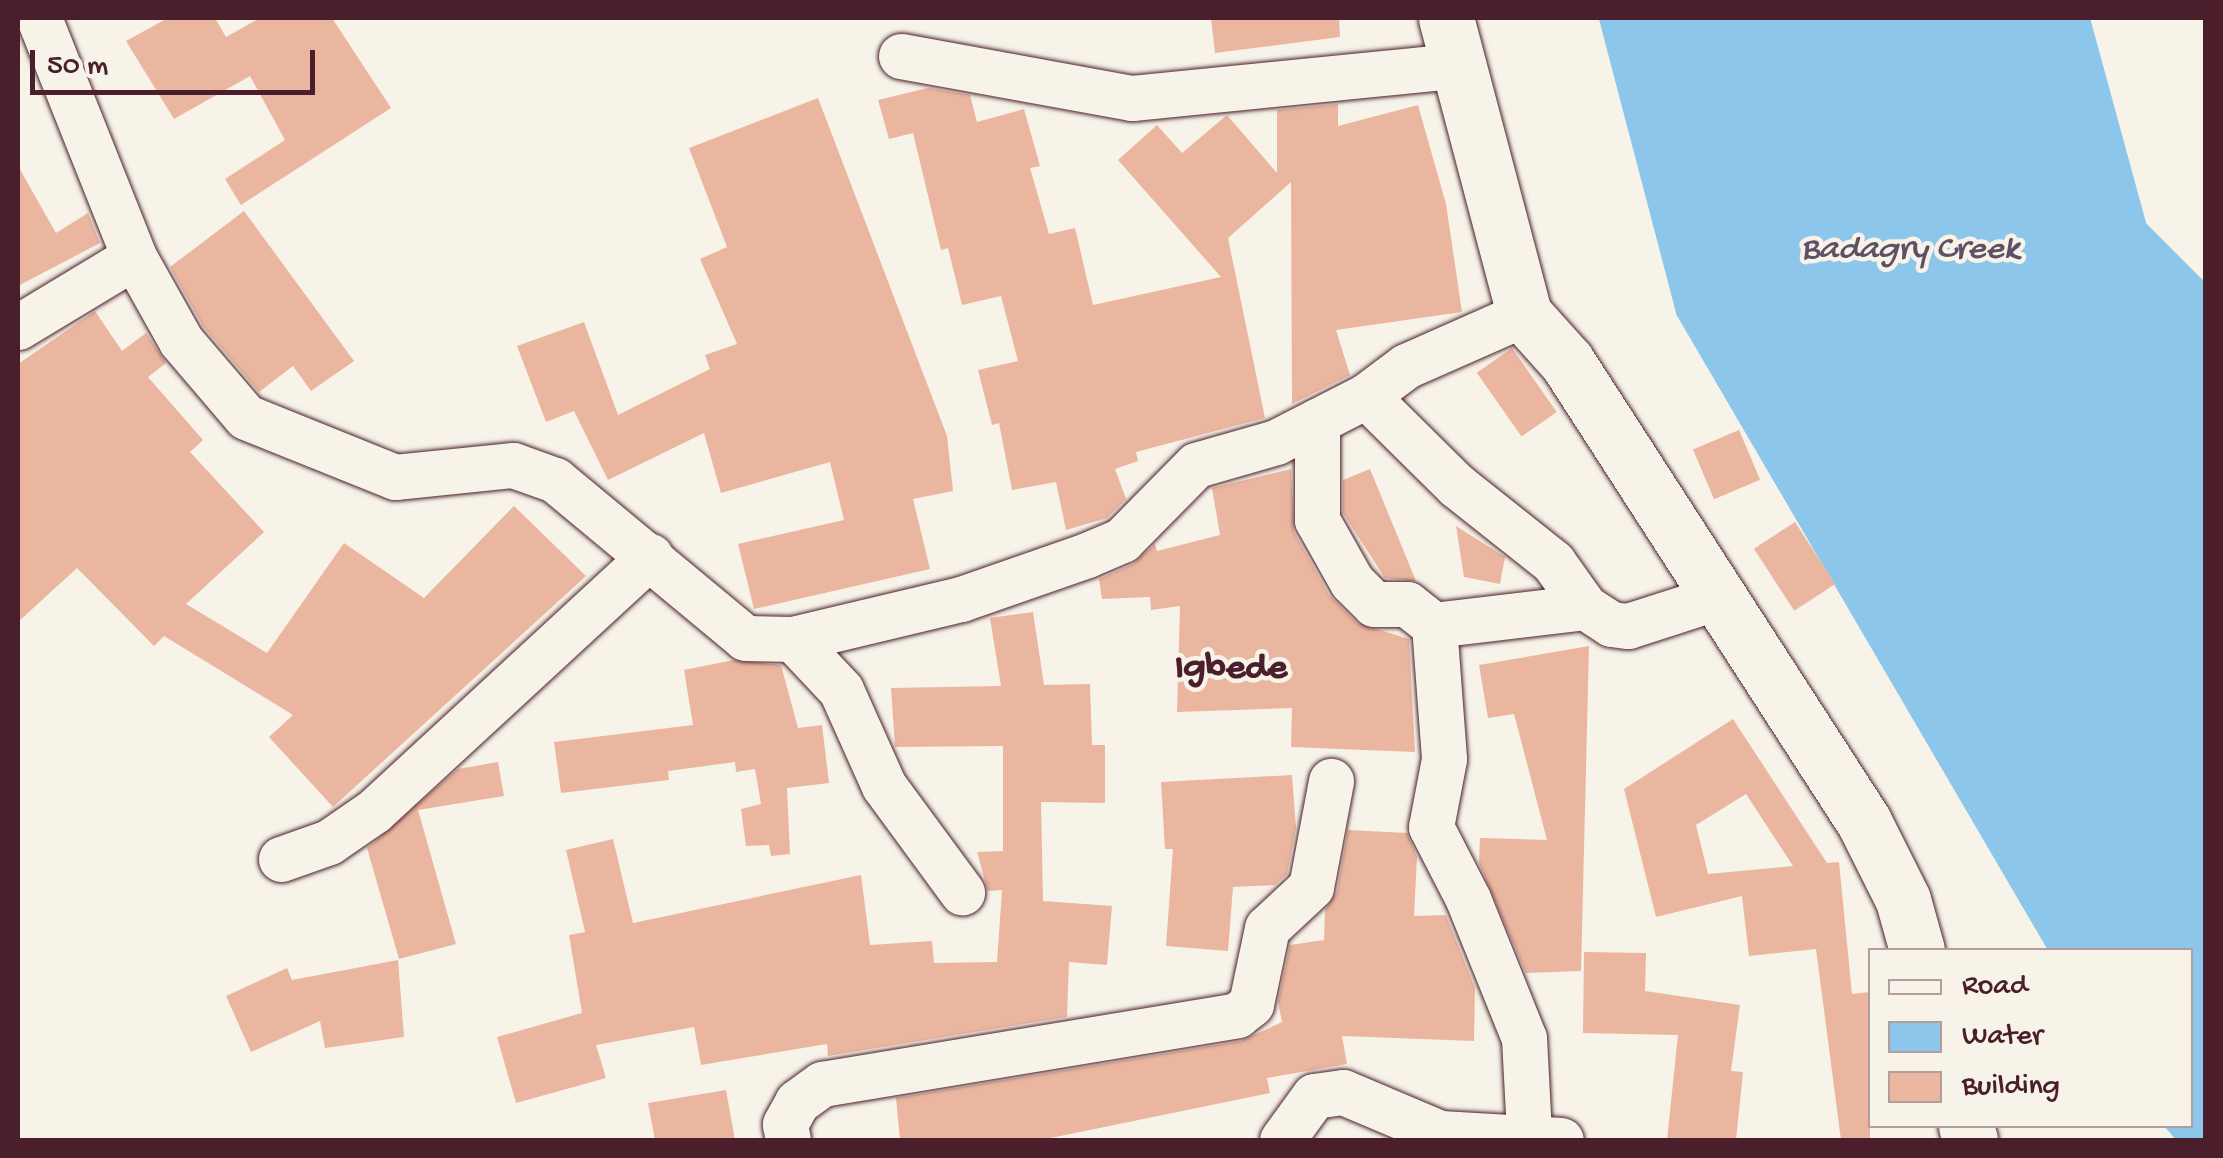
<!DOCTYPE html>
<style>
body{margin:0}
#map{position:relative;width:2223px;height:1158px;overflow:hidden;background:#f7f3e8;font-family:"Gochi Hand",sans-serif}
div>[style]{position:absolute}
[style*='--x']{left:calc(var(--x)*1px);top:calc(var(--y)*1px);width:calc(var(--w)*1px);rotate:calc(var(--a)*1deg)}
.water>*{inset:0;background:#8cc6eb}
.stream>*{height:11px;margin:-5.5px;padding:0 5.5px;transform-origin:5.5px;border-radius:5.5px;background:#8cc6eb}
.building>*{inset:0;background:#ebb69f;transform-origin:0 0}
.roads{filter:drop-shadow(0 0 2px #4a1f2b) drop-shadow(0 0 2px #4a1f2b)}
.street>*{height:45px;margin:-22.5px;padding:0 22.5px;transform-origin:22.5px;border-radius:22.5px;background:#f7f3e8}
.secondary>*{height:55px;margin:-27.5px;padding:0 27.5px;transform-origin:27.5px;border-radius:27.5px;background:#f7f3e8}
span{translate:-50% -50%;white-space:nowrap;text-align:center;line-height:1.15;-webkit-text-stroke:9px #f7f3e8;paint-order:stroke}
.water-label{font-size:35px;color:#5e5165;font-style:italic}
.quarter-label{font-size:38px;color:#4a1f2b;font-weight:700}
.frame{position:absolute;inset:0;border:20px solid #4a1f2b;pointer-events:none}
.legend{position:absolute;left:1868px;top:948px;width:325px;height:180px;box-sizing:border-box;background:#f7f3e8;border:2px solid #b29e9c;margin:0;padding:12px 18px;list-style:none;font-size:30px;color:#4a1f2b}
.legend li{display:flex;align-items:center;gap:20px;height:50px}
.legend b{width:50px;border:2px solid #b29e9c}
.scale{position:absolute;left:30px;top:50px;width:285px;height:45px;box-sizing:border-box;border:5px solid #4a1f2b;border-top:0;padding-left:12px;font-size:30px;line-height:35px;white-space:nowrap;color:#4a1f2b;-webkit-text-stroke:8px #f7f3e8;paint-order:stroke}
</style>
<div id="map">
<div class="water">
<i style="clip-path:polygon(1605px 18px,2084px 18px,2141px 226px,2205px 291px,2205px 1140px,2176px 1140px,2164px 1126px,2190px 1126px,2190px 950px,2054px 950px,1681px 312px)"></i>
</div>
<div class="stream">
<i style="--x:1604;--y:18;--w:304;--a:75.3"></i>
<i style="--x:1681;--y:312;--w:739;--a:59.69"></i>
<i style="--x:2084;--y:18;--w:216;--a:74.7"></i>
<i style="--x:2141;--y:226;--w:92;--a:45"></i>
</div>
<div class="building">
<i style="clip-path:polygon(168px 18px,215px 18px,226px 37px,260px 18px,332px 18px,391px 108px,241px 205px,225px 179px,285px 140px,250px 76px,174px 119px,126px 41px)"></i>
<i style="clip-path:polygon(1211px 18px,1339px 18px,1340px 37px,1215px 53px)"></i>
<i style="clip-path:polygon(928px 88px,970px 95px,977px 122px,1024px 109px,1040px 166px,1030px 168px,1049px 234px,1075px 228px,1093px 305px,1221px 277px,1118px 160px,1157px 125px,1182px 153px,1227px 115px,1277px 173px,1277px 110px,1338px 104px,1338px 126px,1418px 105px,1446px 204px,1462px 312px,1336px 330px,1350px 375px,1292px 404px,1291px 182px,1228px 238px,1265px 418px,1136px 452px,1138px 461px,1115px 469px,1126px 499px,1107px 518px,1066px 530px,1056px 482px,1012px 490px,999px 423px,992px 425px,978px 370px,1018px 361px,1001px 296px,962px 305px,948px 248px,941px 250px,913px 133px,889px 139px,878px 100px)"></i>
<i style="clip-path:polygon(818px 98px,947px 436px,953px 491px,913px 499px,930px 569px,754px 609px,738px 544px,844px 520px,830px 462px,721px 493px,704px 433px,608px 480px,574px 411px,546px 422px,517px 346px,584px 322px,618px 415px,710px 369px,705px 355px,737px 344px,700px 259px,727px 247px,689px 148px)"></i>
<i style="clip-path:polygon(18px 166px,56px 233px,88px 213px,100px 243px,18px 286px)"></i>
<i style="clip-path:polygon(244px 211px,354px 361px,311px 391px,293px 366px,259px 392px,203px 326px,170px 267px)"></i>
<i style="clip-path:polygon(95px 311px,122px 351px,146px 333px,166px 363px,148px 377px,203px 440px,190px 452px,264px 532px,186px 604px,267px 653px,344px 543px,424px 598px,514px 506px,586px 576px,333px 807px,269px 737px,293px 715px,164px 636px,154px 646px,77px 568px,18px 622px,18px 364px)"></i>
<i style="left:1512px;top:348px;width:78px;height:43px;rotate:55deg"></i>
<i style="left:1739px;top:430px;width:54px;height:50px;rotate:67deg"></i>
<i style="clip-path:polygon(1291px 469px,1294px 532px,1329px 595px,1357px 623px,1409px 639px,1415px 752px,1291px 747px,1292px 708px,1177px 712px,1180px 606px,1151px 610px,1150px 597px,1102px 599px,1099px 579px,1133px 564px,1155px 544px,1157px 551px,1220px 535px,1212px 488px)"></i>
<i style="clip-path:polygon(1370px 469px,1416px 581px,1385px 578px,1343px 513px,1343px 480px)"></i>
<i style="left:1795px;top:522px;width:74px;height:49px;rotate:57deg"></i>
<i style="clip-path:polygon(1456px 526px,1505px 557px,1500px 584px,1464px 577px)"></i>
<i style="clip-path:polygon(1033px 612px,1044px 685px,1090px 684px,1092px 745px,1105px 745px,1105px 803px,1041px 802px,1043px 901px,1112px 906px,1107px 965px,1069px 962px,1067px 1017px,828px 1056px,827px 1044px,701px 1065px,694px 1027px,596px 1045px,606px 1078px,516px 1103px,497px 1037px,582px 1013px,569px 935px,585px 932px,566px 850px,613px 839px,633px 923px,861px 875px,870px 945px,932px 941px,934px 963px,997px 962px,1002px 890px,988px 891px,977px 852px,1003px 851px,1003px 746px,895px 747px,891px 688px,1001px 686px,990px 618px)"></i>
<i style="clip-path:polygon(1589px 646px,1581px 971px,1526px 973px,1479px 863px,1480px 838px,1547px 840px,1514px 714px,1488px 718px,1479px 665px)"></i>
<i style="clip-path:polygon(734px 660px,781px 665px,798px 728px,822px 725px,829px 783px,787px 788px,790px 854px,771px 856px,769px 845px,746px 846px,741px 809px,761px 804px,755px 769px,736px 772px,735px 762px,668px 771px,669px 780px,561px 793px,554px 742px,693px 725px,684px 670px)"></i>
<i style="clip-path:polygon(evenodd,1733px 719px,1827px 863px,1839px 862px,1852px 994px,1870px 992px,1870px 1140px,1841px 1140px,1816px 949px,1749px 956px,1742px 896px,1656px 917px,1624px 789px,1733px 719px,1746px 794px,1793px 866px,1708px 874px,1696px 825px,1746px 794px)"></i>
<i style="clip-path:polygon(498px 762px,504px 796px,418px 810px,456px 944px,399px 959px,367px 848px,458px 769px)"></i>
<i style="clip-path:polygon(1292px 775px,1296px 828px,1287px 874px,1275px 885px,1233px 887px,1228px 951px,1166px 946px,1173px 849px,1165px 849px,1161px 782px)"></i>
<i style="clip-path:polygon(1348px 830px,1407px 833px,1417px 857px,1414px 916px,1446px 915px,1475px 988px,1474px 1041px,1342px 1036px,1347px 1064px,1267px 1078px,1270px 1093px,1041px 1140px,900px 1140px,896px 1098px,1241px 1041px,1282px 1022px,1278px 1002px,1290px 945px,1324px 940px,1325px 910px,1337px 892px)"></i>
<i style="clip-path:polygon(1584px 952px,1646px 953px,1645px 991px,1740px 1005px,1731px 1071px,1743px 1072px,1736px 1140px,1667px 1140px,1678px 1035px,1583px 1033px)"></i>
<i style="clip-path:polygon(398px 960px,404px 1037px,325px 1048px,320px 1021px,251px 1052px,226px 996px,287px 968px,292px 980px)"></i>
<i style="clip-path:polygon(726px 1090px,735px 1140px,655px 1140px,648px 1103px)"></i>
</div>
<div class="roads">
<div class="street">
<i style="--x:39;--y:18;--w:257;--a:68.3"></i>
<i style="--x:134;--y:257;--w:96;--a:60.8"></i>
<i style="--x:181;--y:341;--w:100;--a:49.5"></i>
<i style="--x:246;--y:417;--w:161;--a:21.9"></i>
<i style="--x:395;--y:477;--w:119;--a:-5.8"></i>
<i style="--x:513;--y:465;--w:45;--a:19.7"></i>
<i style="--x:555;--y:480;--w:247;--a:39.7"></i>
<i style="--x:745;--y:638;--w:48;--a:1.2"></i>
<i style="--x:793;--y:639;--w:173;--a:-13.4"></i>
<i style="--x:961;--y:599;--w:133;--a:-19.2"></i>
<i style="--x:1087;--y:555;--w:38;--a:-23"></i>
<i style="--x:1122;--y:540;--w:105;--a:-45.4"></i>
<i style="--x:1196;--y:465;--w:83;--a:-16"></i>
<i style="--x:1276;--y:442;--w:101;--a:-27.1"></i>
<i style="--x:1366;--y:396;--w:50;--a:-36.9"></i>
<i style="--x:1406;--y:366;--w:129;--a:-23.8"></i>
<i style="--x:901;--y:56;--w:235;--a:10.3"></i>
<i style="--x:1132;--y:98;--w:324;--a:-5.7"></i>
<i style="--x:18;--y:327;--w:135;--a:-31.1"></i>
<i style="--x:1366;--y:396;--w:127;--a:44.7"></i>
<i style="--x:1456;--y:485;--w:124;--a:38.4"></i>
<i style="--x:1553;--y:562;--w:55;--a:54.6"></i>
<i style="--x:1585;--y:607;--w:31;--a:33"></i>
<i style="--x:1611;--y:624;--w:17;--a:7"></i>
<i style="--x:1628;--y:626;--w:91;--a:-17.8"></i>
<i style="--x:1317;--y:421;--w:99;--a:90"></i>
<i style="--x:1317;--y:520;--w:71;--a:60.6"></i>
<i style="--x:1352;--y:582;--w:31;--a:45"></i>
<i style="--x:1374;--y:604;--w:33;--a:0"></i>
<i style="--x:1407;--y:604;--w:34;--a:38"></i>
<i style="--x:1434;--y:625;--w:134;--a:85.7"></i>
<i style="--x:1444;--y:759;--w:69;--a:100.8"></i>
<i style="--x:1431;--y:827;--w:81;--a:62.8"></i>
<i style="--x:1468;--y:899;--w:150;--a:68.1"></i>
<i style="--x:1524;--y:1038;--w:97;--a:87"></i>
<i style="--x:1434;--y:625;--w:152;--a:-6.8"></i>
<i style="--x:793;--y:639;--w:70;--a:46.7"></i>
<i style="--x:841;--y:690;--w:105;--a:65.9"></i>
<i style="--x:884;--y:786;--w:132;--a:53.7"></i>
<i style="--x:281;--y:859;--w:51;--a:-19.5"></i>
<i style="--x:329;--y:842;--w:55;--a:-34.6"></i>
<i style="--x:374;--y:811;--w:376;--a:-42.7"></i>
<i style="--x:788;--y:1140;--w:16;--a:-101"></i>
<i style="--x:785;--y:1124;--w:25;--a:-61"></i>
<i style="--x:797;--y:1102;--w:31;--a:-36"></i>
<i style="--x:822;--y:1084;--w:421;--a:-9.4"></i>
<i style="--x:1237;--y:1015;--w:18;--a:-38"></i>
<i style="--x:1251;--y:1004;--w:78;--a:-78.1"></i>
<i style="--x:1267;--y:928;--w:60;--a:-43"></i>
<i style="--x:1311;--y:887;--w:108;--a:-79.3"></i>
<i style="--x:1282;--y:1140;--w:54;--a:-54"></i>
<i style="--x:1314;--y:1096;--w:29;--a:-8"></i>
<i style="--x:1343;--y:1092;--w:105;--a:22.9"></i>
<i style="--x:1440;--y:1133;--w:121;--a:3.3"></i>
</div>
<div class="secondary">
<i style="--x:1446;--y:18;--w:306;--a:75.2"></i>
<i style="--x:1524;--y:314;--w:64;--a:48.1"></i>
<i style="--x:1567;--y:362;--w:548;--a:57.15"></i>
<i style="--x:1864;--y:822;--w:87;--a:63.4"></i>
<i style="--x:1903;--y:900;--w:52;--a:74.4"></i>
<i style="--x:1966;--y:1126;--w:15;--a:74"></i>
</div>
</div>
<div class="water-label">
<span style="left:1910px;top:251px">Badagry Creek</span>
</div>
<div class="quarter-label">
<span style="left:1231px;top:670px">Igbede</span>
</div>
<div class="frame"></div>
<ul class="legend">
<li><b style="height:12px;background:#f7f3e8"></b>Road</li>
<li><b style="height:28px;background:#8cc6eb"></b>Water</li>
<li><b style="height:28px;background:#ebb69f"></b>Building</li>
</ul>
<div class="scale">50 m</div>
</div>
